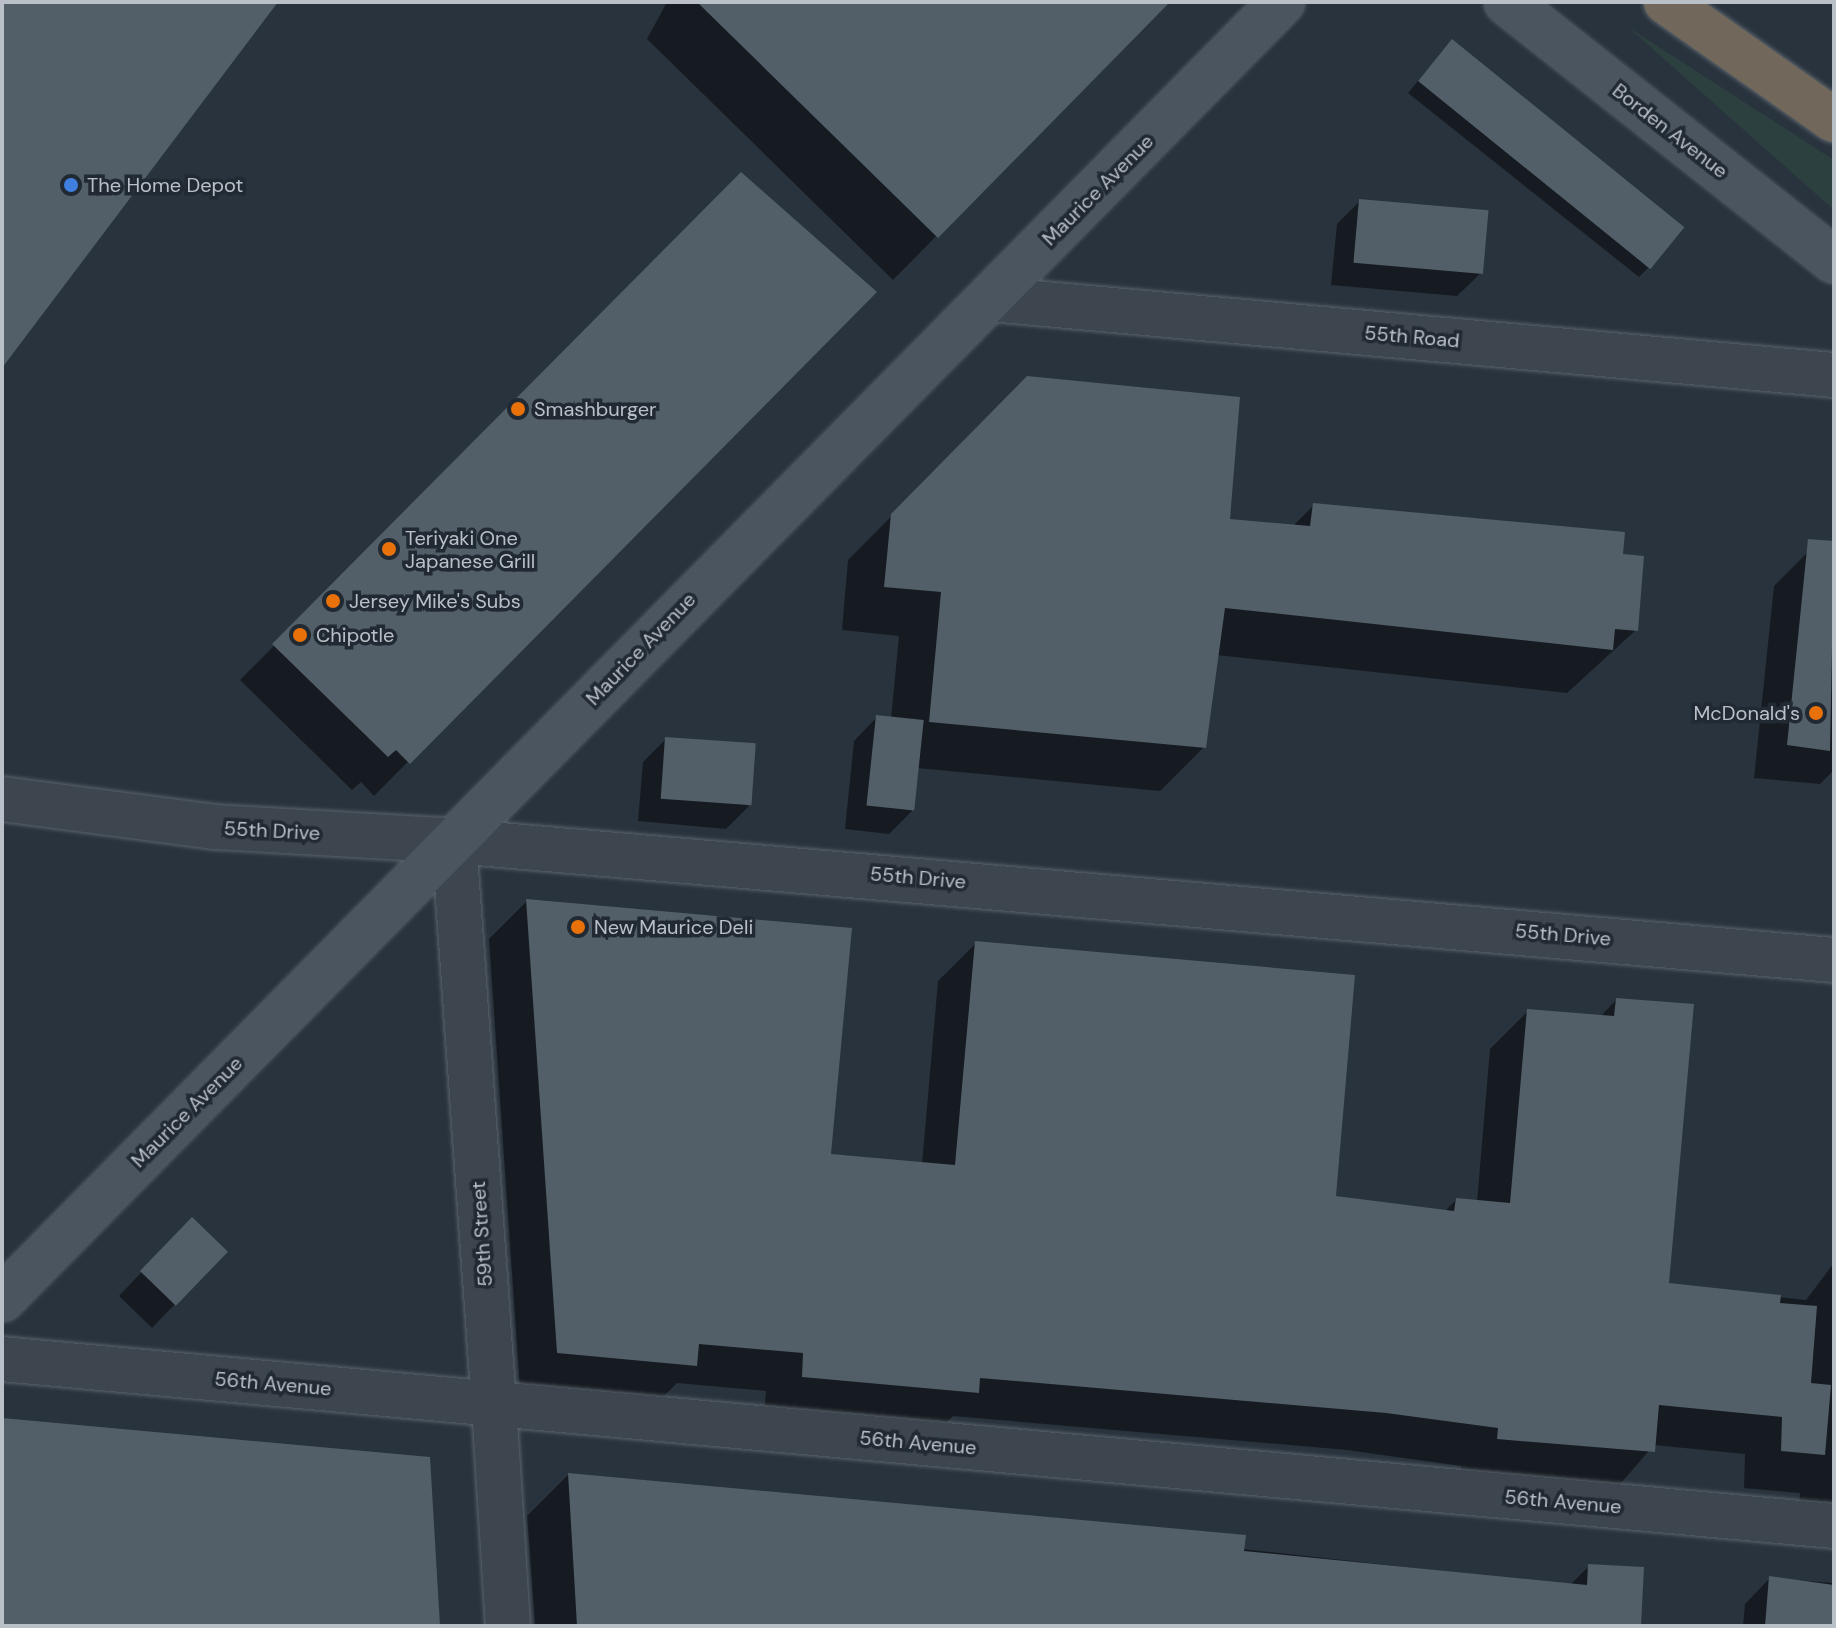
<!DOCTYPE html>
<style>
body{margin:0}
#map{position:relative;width:1836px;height:1628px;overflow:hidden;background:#29333d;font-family:"DM Sans",sans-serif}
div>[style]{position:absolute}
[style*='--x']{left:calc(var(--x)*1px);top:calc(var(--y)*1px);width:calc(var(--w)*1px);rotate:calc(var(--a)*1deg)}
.green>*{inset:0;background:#2c403f}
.shadow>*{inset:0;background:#0007}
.building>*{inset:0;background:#525e68;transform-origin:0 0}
.roads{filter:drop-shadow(0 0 2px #5a636b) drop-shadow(0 0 2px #5a636b)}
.minor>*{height:44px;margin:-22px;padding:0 22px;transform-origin:22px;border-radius:22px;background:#3d454e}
.tertiary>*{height:44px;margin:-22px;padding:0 22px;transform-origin:22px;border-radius:22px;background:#3d454e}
.secondary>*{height:44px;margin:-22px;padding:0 22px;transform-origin:22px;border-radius:22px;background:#4b5560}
.motorway>*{height:44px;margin:-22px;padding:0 22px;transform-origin:22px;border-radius:22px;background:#72675b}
.dots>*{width:22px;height:22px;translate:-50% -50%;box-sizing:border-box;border:4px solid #212a33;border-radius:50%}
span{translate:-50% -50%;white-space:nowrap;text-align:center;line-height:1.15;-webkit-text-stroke:7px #212a33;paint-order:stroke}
.street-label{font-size:20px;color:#b9c0c8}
.poi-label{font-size:20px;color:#b9c0c8}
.left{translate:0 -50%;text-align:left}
.right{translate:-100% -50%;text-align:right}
.frame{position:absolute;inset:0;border:4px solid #b9c0c8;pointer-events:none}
</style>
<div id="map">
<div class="green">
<i style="clip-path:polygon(1628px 27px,1834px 160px,1834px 210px,1833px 209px)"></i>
</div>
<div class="shadow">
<i style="clip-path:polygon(667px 2px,1167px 2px,893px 280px,647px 39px)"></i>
<i style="clip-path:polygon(1441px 53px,1650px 266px,1639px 277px,1408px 93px)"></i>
<i style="clip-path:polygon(741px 175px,874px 292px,374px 796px,361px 782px,352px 790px,240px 680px)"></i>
<i style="clip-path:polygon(1360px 201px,1481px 273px,1457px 296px,1331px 285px,1337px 224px)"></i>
<i style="clip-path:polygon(1028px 379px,1228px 521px,1293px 526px,1313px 506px,1620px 556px,1636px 630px,1567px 693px,1216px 655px,1204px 747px,1160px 791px,917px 768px,912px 811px,889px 834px,845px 829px,854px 741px,877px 717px,891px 719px,899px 636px,842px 630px,848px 560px)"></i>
<i style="clip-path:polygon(1808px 552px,1834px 555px,1834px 770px,1820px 784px,1754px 778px,1774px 586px)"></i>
<i style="clip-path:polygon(666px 739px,749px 806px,726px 829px,638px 821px,643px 762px)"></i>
<i style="clip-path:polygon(527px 901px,829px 1156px,922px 1164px,938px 981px,976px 943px,1334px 1198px,1445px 1211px,1456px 1200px,1477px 1202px,1490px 1049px,1528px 1011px,1600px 1017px,1616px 1000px,1667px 1285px,1806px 1300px,1834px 1263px,1834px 1508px,1799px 1505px,1800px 1493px,1744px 1488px,1745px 1454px,1654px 1445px,1615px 1490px,1460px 1477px,1461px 1466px,1347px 1450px,953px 1416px,939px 1430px,764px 1414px,766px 1391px,677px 1383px,657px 1403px,520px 1390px,489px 939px)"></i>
<i style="clip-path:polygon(169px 1243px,225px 1252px,152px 1328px,119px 1296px)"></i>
<i style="clip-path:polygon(568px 1475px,1570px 1585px,1589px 1566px,1639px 1626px,535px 1626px,527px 1516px)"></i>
<i style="clip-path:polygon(1770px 1578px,1834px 1583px,1834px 1626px,1743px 1626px,1745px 1604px)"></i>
</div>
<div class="building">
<i style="clip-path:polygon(2px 2px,278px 2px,2px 368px)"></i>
<i style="clip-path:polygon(697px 2px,1170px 2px,938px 238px)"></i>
<i style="left:1452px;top:39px;width:299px;height:54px;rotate:39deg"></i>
<i style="clip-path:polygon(741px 172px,877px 292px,410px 764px,396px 750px,388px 757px,272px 644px)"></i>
<i style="left:1359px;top:199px;width:130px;height:64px;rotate:5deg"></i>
<i style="clip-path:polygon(1027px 376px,1240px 397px,1230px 519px,1310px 526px,1313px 503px,1625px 532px,1623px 554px,1644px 556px,1638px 631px,1615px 629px,1613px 650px,1225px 608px,1206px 748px,929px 722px,941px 592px,884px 587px,891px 514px)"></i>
<i style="clip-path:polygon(1808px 539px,1834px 541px,1830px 751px,1787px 745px)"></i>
<i style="left:876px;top:715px;width:48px;height:91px;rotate:6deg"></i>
<i style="left:665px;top:737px;width:91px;height:62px;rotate:4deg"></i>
<i style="clip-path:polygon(526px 899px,852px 928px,831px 1154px,955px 1165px,975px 941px,1355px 975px,1336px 1196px,1454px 1211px,1456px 1198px,1510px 1203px,1527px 1009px,1614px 1016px,1616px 998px,1694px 1004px,1669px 1283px,1781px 1295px,1780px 1303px,1817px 1306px,1811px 1383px,1831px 1385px,1825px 1455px,1781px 1451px,1782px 1417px,1659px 1405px,1655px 1452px,1497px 1439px,1498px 1428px,1386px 1413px,980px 1378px,979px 1393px,802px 1377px,803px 1353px,699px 1344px,697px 1366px,557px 1353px)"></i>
<i style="left:192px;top:1217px;width:50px;height:75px;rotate:44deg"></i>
<i style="clip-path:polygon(2px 1418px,430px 1457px,440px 1626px,2px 1626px)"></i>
<i style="clip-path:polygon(568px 1473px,1246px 1535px,1244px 1551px,1587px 1585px,1588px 1564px,1644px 1567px,1641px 1626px,577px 1626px)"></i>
<i style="clip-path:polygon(1769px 1576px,1834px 1585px,1834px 1626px,1765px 1626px)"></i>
</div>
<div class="roads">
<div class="minor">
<i style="--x:990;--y:299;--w:847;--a:5.15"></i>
<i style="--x:494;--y:1405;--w:565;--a:-94.06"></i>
<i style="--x:454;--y:841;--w:1385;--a:4.93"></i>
</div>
<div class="tertiary">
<i style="--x:2;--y:799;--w:214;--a:7.5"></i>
<i style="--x:214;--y:827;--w:240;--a:3.3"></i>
<i style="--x:2;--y:1359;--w:1840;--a:5.21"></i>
<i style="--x:494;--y:1405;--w:221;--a:86.4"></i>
</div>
<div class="secondary">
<i style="--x:1507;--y:2;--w:417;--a:38.3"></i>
<i style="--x:2;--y:1299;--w:1822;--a:-45.38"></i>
</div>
<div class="motorway">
<i style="--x:1666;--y:2;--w:205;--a:35.1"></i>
</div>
</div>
<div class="dots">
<i style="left:71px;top:185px;background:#3f7fe0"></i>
<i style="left:518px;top:409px;background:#e8710a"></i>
<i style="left:389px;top:549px;background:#e8710a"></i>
<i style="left:333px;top:601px;background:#e8710a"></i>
<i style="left:300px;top:635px;background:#e8710a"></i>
<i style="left:1816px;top:713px;background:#e8710a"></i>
<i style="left:578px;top:927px;background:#e8710a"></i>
</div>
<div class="street-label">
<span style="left:1670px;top:131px;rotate:38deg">Borden Avenue</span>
<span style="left:1098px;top:190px;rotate:-45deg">Maurice Avenue</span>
<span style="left:1412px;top:337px;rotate:5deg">55th Road</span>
<span style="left:641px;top:649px;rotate:-46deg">Maurice Avenue</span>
<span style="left:272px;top:831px;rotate:3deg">55th Drive</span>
<span style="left:918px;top:878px;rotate:5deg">55th Drive</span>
<span style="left:1563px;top:935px;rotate:5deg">55th Drive</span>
<span style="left:187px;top:1112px;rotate:-45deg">Maurice Avenue</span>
<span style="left:482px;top:1234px;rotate:-94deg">59th Street</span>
<span style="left:273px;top:1384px;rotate:5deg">56th Avenue</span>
<span style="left:918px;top:1443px;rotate:5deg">56th Avenue</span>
<span style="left:1563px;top:1502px;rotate:5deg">56th Avenue</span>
</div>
<div class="poi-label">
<span class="left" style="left:87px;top:185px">The Home Depot</span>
<span class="left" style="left:534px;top:409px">Smashburger</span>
<span class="left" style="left:405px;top:550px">Teriyaki One<br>Japanese Grill</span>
<span class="left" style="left:349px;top:601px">Jersey Mike's Subs</span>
<span class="left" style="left:316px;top:635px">Chipotle</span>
<span class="right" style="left:1800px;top:713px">McDonald's</span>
<span class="left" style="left:594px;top:927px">New Maurice Deli</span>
</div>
<div class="frame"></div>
</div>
